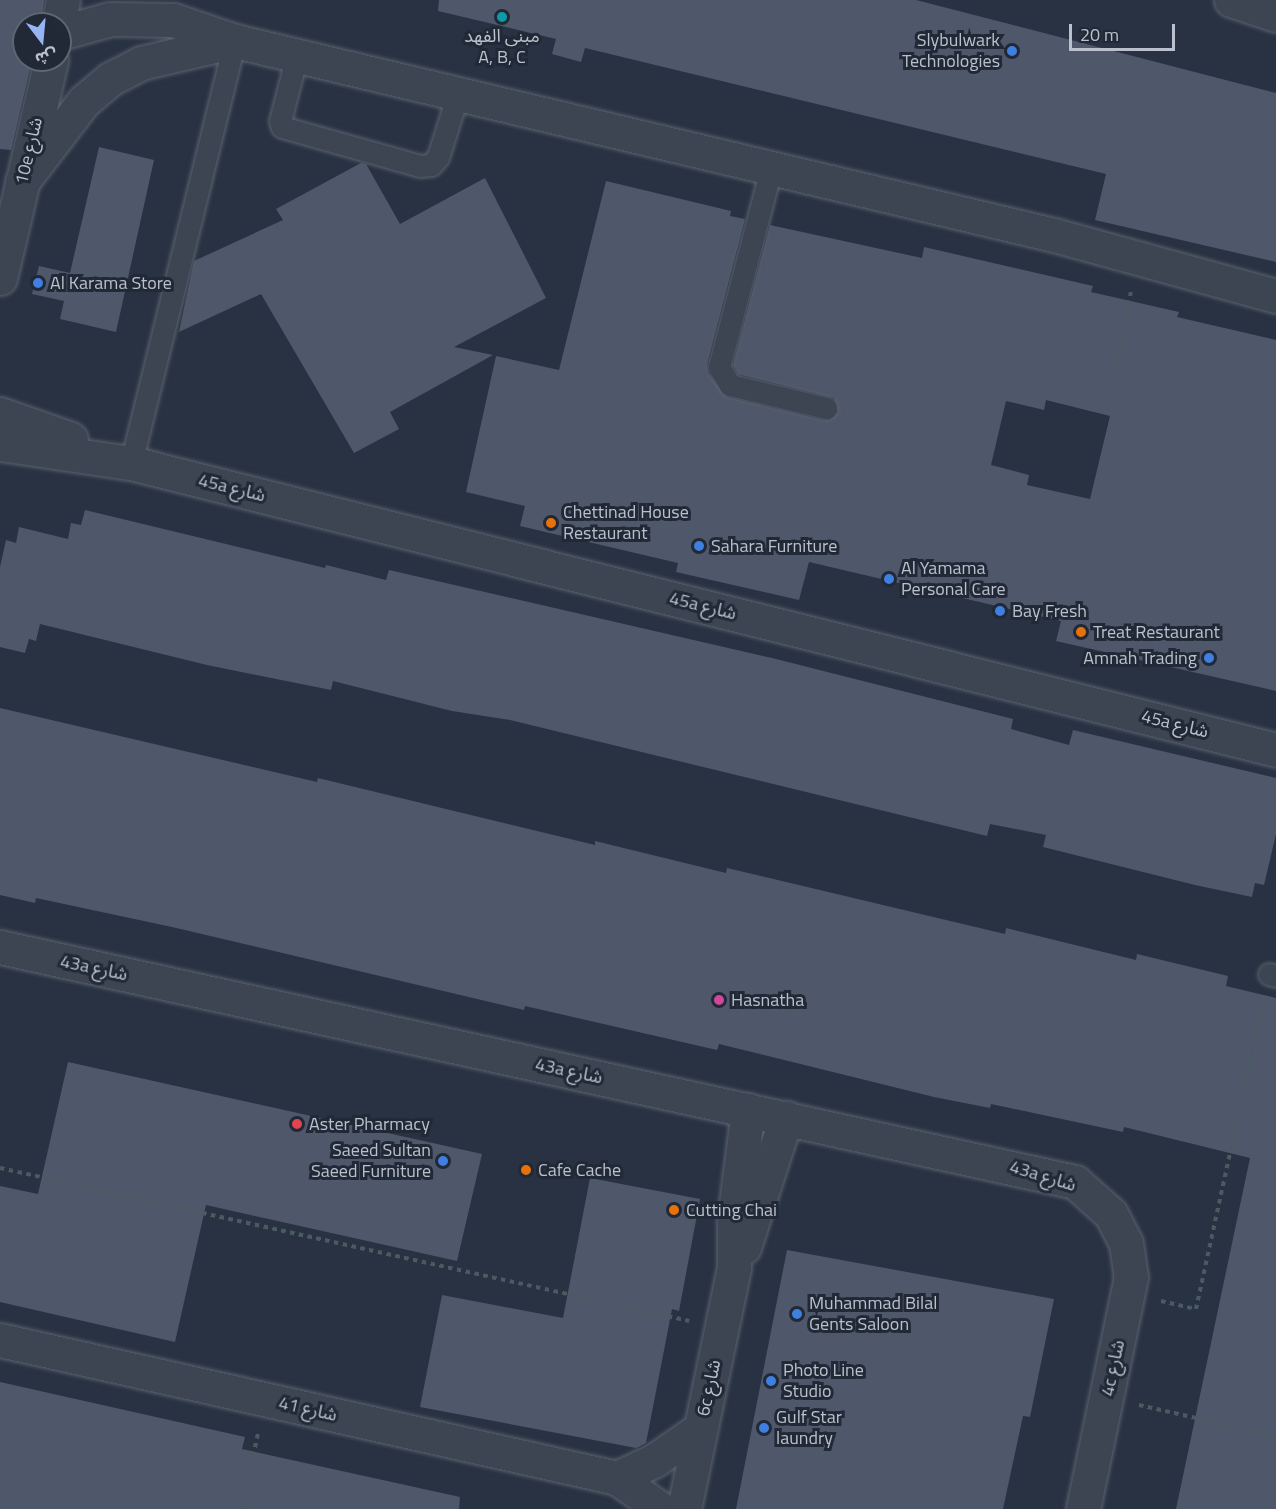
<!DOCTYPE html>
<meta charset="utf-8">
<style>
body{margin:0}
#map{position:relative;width:1276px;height:1509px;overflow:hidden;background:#283242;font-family:"Titillium Web","Noto Sans Arabic",sans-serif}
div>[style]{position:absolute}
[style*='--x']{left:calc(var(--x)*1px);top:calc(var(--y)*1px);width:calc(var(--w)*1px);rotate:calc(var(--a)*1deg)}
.building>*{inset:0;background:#4f586b}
.path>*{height:4px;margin-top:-2px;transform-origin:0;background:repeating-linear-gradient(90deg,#495b60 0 4.5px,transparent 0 9px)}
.roads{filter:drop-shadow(0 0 2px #5b626f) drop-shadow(0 0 2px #5b626f)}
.service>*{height:21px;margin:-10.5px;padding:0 10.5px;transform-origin:10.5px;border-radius:10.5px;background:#3d4452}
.minor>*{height:33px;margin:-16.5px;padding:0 16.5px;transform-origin:16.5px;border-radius:16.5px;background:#3d4452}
.dots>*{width:16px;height:16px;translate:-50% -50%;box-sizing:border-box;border:3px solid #212937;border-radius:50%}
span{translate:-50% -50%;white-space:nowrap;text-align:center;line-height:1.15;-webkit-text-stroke:6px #212937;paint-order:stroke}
.poi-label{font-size:18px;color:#bac0cc}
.right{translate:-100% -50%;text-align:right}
.left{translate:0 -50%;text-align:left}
.street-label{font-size:18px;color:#bac0cc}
.north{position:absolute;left:12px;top:12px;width:60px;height:60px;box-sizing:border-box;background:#212937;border:2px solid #5e6573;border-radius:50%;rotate:164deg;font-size:16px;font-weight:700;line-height:24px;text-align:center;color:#bac0cc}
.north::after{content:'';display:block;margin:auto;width:21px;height:27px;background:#97b4f4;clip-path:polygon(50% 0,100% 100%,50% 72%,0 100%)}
.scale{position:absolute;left:1069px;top:24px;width:106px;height:27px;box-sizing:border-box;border:3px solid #bac0cc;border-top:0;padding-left:8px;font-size:18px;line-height:21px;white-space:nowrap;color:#bac0cc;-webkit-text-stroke:4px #212937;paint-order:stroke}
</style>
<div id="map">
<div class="building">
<i style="clip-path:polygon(0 0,44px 0,41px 24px,24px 24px,24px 60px,32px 60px,11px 150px,0 149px)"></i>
<i style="clip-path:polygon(439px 0,916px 0,1276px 93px,1276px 262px,1095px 220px,1106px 174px,585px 48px,581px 62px,552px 54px,556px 39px,438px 11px)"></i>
<i style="clip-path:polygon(99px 147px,154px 160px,116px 332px,60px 319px,64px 301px,32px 294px,39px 266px,70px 273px)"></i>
<i style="clip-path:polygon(361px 163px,366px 164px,400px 224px,485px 178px,546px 298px,454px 347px,493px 355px,390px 412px,399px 429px,354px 453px,261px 294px,179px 332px,194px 261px,283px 220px,276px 209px)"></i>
<i style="clip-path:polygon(evenodd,606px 181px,731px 211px,730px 216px,745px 219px,707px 364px,708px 373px,727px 397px,823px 420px,830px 420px,838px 412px,834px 398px,738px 374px,733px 365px,770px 225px,922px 258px,924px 247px,1093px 286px,1091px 292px,1179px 312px,1177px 317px,1276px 340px,1276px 691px,1056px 641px,1061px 621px,809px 562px,799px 600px,676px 572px,678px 563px,520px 526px,525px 506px,466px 492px,496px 356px,559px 370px,606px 181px,1046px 400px,1110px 416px,1090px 499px,1027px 485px,1029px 475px,991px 465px,1006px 401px,1044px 410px,1046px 400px)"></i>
<i style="clip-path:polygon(85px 510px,325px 568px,326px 565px,386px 580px,389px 570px,776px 659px,1013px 719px,1011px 729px,1069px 745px,1073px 730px,1276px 778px,1276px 834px,1264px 885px,1255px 883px,1252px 897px,1195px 885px,1043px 847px,1046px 835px,990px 824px,987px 836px,510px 720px,452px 711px,333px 681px,331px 690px,207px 665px,40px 624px,36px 641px,29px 639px,25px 653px,0 647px,0 567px,6px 540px,16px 543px,19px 527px,68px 539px,71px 523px,81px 525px)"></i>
<i style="clip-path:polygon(0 708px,317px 782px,318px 778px,595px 845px,595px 841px,726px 873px,727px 868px,1005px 934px,1006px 928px,1136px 960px,1137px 954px,1228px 976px,1226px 986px,1276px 998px,1276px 1509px,1176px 1509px,1250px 1158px,1124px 1127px,1123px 1132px,991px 1104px,990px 1108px,934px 1097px,719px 1044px,717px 1050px,525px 1006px,524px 1010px,172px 927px,36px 898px,35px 903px,0 895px)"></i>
<i style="clip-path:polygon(68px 1062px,482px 1154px,457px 1261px,206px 1205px,175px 1342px,0 1302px,0 1186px,38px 1194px)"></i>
<i style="clip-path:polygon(590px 1178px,700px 1199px,679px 1311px,672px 1309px,646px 1443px,636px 1448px,420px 1407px,442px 1295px,563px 1318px)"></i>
<i style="clip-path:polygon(787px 1250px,1054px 1299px,1030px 1417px,1023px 1416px,1003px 1509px,736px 1509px)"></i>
<i style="clip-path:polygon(0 1382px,245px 1437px,242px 1449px,460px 1497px,459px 1509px,0 1509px)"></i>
</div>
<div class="path">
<i style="--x:1108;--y:411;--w:121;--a:-79.1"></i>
<i style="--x:0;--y:1168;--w:706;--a:12.52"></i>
<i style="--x:1161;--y:1301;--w:36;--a:13"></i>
<i style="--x:1196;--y:1309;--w:314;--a:-77.7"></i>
<i style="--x:1139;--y:1405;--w:140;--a:12.8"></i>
<i style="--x:242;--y:1509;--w:78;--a:-78.1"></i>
</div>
<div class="roads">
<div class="service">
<i style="--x:297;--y:55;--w:68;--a:104.4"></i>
<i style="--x:280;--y:121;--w:6;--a:72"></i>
<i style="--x:282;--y:127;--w:143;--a:15.8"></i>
<i style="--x:420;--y:166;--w:11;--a:-5"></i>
<i style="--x:431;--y:165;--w:11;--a:-49"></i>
<i style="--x:438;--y:157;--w:66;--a:-72.4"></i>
<i style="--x:771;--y:169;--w:205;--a:104.7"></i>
<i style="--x:719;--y:367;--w:21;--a:59"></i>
<i style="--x:730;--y:385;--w:99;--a:13.5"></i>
<i style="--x:131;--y:463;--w:435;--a:-76.2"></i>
<i style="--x:1269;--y:974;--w:7;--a:16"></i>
</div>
<div class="minor">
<i style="--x:1231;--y:0;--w:47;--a:18.4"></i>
<i style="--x:59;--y:24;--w:24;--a:-81"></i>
<i style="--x:60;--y:33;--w:52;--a:-15.6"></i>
<i style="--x:110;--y:19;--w:63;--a:0.9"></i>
<i style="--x:173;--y:20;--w:65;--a:18.7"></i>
<i style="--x:235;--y:41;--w:842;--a:13.33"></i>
<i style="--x:1054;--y:235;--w:230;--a:15.4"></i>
<i style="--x:22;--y:182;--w:102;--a:-52.6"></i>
<i style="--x:84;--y:101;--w:34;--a:-40"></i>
<i style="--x:110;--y:79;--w:35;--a:-27"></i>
<i style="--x:141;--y:63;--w:97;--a:-13.2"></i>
<i style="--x:0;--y:278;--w:224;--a:-76.8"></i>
<i style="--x:0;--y:414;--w:75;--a:19.4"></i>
<i style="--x:0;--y:444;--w:132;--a:8.3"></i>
<i style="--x:131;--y:463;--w:1180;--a:14.07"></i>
<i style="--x:0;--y:947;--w:1100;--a:12.33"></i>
<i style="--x:1075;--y:1182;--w:48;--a:41.6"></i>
<i style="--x:1111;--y:1214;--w:33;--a:63"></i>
<i style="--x:1126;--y:1243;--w:34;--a:82"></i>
<i style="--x:1131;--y:1277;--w:237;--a:101.7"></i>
<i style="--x:744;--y:1247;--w:136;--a:-72"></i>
<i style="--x:0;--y:1340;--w:632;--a:12.61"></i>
<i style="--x:617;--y:1478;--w:54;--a:35.2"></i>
<i style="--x:617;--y:1478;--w:42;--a:-25.3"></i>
<i style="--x:655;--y:1460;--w:55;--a:-34.6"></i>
<i style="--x:684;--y:1509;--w:247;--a:-78.3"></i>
<i style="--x:734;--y:1267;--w:48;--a:-90"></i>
<i style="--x:734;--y:1219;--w:110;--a:-82.7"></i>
</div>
</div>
<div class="dots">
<i style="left:502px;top:17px;background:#0f9aa8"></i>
<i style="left:1012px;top:51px;background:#3f7fe0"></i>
<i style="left:38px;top:283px;background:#3f7fe0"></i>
<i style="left:551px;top:523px;background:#e8710a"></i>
<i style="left:699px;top:546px;background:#3f7fe0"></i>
<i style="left:889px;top:579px;background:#3f7fe0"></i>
<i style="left:1000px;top:611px;background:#3f7fe0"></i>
<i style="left:1081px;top:632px;background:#e8710a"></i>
<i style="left:1209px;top:658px;background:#3f7fe0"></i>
<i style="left:719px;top:1000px;background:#d1479c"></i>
<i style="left:297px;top:1124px;background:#e0444e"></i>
<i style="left:443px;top:1161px;background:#3f7fe0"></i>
<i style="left:526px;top:1170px;background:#e8710a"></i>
<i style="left:674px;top:1210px;background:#e8710a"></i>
<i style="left:797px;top:1314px;background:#3f7fe0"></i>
<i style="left:771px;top:1381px;background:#3f7fe0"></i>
<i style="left:764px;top:1428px;background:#3f7fe0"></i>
</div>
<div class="poi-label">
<span style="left:502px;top:47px">مبنى الفهد<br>A, B, C</span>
<span class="right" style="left:1000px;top:51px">Slybulwark<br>Technologies</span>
<span class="left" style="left:50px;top:283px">Al Karama Store</span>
<span class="left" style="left:563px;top:523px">Chettinad House<br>Restaurant</span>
<span class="left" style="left:711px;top:546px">Sahara Furniture</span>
<span class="left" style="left:901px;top:579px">Al Yamama<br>Personal Care</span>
<span class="left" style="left:1012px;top:611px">Bay Fresh</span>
<span class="left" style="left:1093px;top:632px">Treat Restaurant</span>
<span class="right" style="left:1197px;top:658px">Amnah Trading</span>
<span class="left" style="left:731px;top:1000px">Hasnatha</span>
<span class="left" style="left:309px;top:1124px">Aster Pharmacy</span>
<span class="right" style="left:431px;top:1161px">Saeed Sultan<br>Saeed Furniture</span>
<span class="left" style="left:538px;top:1170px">Cafe Cache</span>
<span class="left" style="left:686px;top:1210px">Cutting Chai</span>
<span class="left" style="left:809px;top:1314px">Muhammad Bilal<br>Gents Saloon</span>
<span class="left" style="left:783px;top:1381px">Photo Line<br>Studio</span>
<span class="left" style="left:776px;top:1428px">Gulf Star<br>laundry</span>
</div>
<div class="street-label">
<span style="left:29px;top:151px;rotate:-77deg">10e شارع</span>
<span style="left:232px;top:488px;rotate:14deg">45a شارع</span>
<span style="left:703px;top:606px;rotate:14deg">45a شارع</span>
<span style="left:1175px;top:724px;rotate:14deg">45a شارع</span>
<span style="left:94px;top:968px;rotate:12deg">43a شارع</span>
<span style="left:569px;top:1071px;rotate:12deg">43a شارع</span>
<span style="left:1043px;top:1176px;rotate:17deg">43a شارع</span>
<span style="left:1113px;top:1368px;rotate:-78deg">4c شارع</span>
<span style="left:709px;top:1388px;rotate:-78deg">6c شارع</span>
<span style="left:308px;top:1409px;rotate:13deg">شارع 41</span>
</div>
<div class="north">ش</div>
<div class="scale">20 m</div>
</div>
